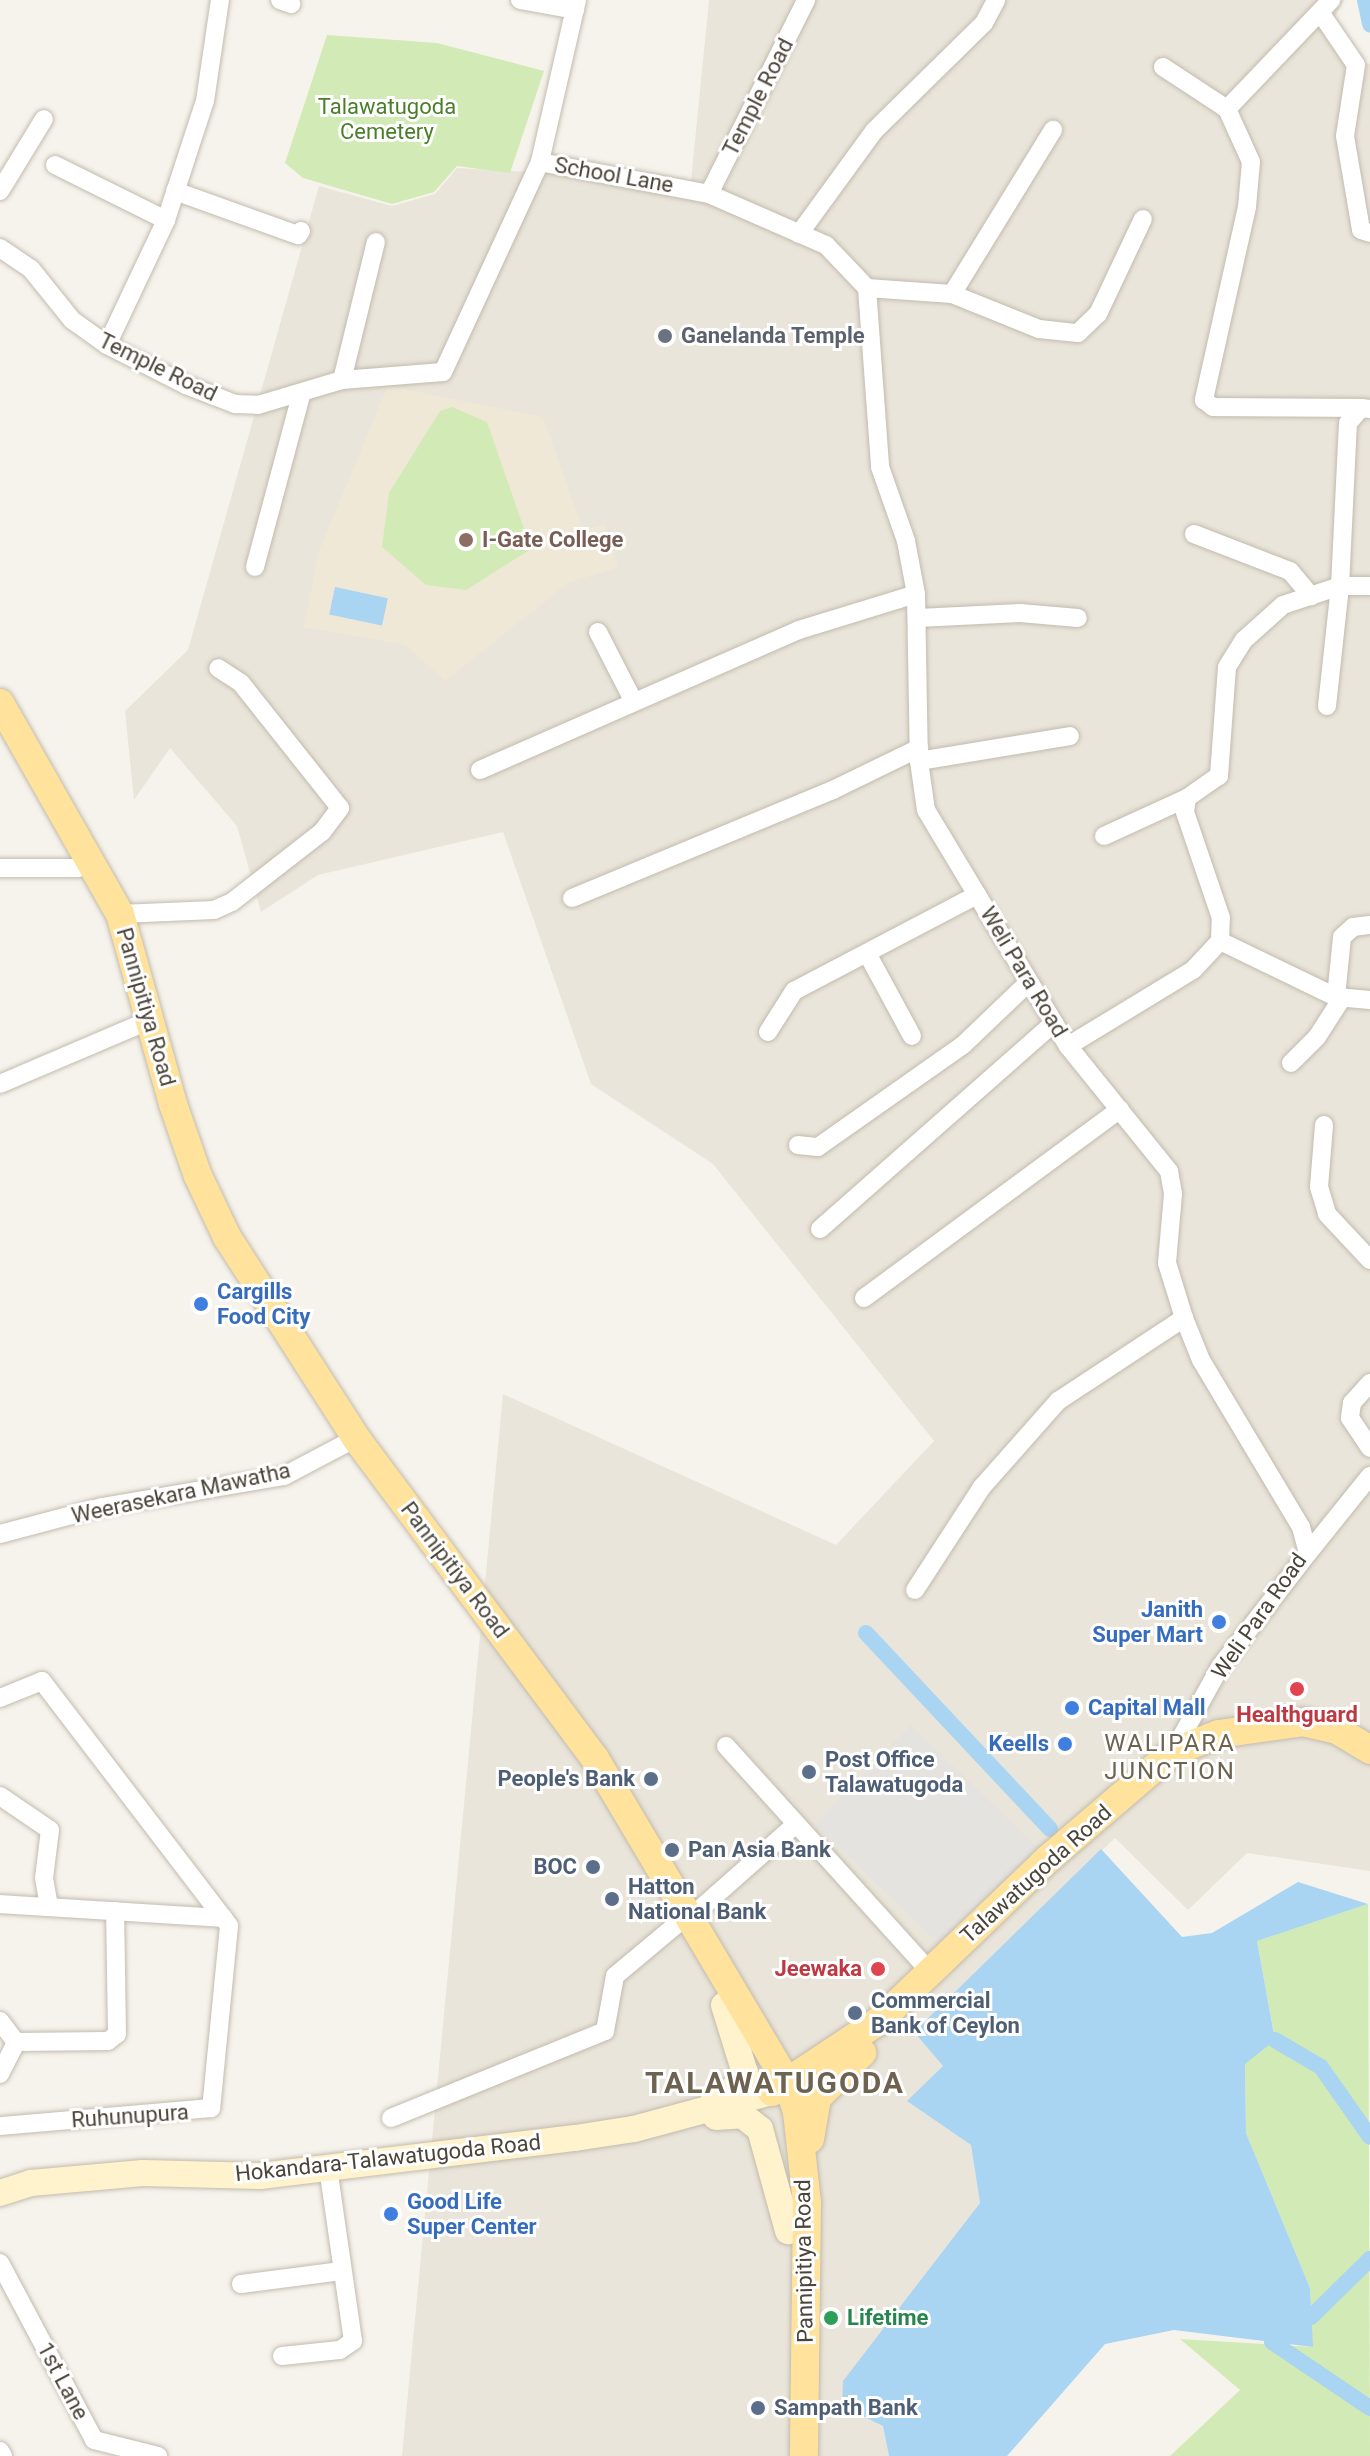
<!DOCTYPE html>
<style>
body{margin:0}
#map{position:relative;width:1370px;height:2456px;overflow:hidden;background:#f6f3ec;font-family:Roboto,sans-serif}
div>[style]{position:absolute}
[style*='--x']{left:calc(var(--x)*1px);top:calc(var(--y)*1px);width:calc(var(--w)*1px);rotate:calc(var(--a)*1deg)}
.residential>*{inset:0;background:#eae5da}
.education>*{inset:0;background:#efe8d6}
.green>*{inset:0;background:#d2eab5}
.parking>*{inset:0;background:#e5e3e0;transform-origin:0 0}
.water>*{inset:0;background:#a9d4f2;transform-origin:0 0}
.canal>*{height:16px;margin:-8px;padding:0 8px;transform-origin:8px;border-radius:8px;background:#a9d4f2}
.roads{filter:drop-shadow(0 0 2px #c2bbae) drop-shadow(0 0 2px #c2bbae)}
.minor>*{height:18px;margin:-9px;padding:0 9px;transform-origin:9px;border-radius:9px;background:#fff}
.secondary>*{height:26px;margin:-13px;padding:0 13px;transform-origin:13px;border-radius:13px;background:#fff3cd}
.primary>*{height:28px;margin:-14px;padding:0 14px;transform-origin:14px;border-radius:14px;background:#ffe39c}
.dots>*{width:22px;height:22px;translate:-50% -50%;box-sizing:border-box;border:4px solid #fff;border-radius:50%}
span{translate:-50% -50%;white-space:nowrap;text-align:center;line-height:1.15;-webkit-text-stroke:6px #fff;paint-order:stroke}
.street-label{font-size:22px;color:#4b4439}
.park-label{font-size:22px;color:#4a7f2a}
.worship-label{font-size:22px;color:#5b616d;font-weight:700}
.left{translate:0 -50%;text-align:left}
.education-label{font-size:22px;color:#785e54;font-weight:700}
.shop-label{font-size:22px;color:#366cbe;font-weight:700}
.right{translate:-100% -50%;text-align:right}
.health-label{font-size:22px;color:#be3a42;font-weight:700}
.service-label{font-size:22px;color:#4e5e75;font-weight:700}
.leisure-label{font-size:22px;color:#27864d;font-weight:700}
.neighbourhood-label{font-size:24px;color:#6e6250;letter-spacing:2px}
.district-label{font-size:30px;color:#6e6250;font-weight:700;letter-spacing:2px}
</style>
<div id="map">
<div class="residential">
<i style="clip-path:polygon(709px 0,1344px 0,1335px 17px,1364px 63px,1370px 64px,1370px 1871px,1247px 1853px,1188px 1910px,1115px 1838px,914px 2032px,943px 2066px,908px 2101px,971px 2145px,980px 2203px,895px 2320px,842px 2406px,883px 2426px,889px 2456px,402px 2456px,503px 1394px,836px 1545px,934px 1441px,713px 1164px,591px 1084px,503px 832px,318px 875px,261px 912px,237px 826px,170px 748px,134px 800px,125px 711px,188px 650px,319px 186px,392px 206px,435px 194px,457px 168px,691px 181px)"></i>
</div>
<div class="education">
<i style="clip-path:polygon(388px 386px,543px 417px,583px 530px,605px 525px,618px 567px,568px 583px,445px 681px,406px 645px,304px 627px,319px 551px)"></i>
</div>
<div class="green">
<i style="clip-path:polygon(327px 35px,437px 43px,544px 71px,510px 173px,457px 166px,434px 192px,392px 204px,303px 178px,285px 163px)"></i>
<i style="clip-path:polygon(452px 407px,487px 422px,531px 549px,466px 590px,426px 585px,382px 547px,389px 493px,440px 411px)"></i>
<i style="clip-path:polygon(1368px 1904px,1370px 2456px,1170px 2456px,1240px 2390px,1180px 2339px,1312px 2347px,1310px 2288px,1246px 2133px,1245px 2063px,1275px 2039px,1257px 1941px)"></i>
</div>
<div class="parking">
<i style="left:911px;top:1725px;width:177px;height:138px;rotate:44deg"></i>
</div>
<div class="water">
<i style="left:335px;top:587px;width:54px;height:28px;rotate:12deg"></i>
<i style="clip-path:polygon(1101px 1849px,1182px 1937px,1212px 1933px,1298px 1882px,1368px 1904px,1257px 1941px,1275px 2040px,1245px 2064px,1246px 2133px,1310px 2288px,1313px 2347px,1174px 2330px,1105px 2344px,1007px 2456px,889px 2456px,883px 2426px,842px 2406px,843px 2381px,980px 2203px,971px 2145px,907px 2101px,943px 2066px,914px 2032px)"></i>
</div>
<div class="canal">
<i style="--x:1365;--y:0;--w:25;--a:78"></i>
<i style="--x:866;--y:1633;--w:269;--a:46.8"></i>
<i style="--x:1275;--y:2040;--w:53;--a:30.4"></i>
<i style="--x:1321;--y:2067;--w:85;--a:55"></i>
<i style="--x:1311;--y:2317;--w:83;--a:-44.5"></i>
<i style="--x:1272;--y:2342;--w:118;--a:34"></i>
</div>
<div class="roads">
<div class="minor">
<i style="--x:280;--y:0;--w:12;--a:20"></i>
<i style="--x:520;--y:0;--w:56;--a:10.3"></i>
<i style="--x:577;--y:0;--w:166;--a:102.9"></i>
<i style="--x:540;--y:162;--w:172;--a:10.7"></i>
<i style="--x:709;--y:194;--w:128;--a:23.6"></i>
<i style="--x:826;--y:245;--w:59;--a:46.4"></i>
<i style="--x:867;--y:288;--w:179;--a:85.8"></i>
<i style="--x:880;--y:467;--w:78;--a:70.6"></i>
<i style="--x:906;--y:541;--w:54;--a:79.3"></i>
<i style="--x:916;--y:594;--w:167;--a:89"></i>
<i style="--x:919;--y:761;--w:49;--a:81.9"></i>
<i style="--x:926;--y:810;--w:275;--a:59"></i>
<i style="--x:1068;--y:1046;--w:161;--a:51.1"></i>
<i style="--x:1169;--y:1171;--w:23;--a:80"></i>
<i style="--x:1173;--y:1194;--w:69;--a:95"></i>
<i style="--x:1167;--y:1263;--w:58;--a:72.8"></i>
<i style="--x:1184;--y:1318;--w:45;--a:68"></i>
<i style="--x:1201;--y:1360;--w:195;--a:59.1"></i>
<i style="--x:1301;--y:1527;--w:27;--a:75"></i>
<i style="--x:1308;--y:1553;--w:144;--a:127.7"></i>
<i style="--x:1220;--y:1667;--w:97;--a:118.9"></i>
<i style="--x:1322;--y:15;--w:60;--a:55.8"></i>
<i style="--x:1356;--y:65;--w:72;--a:98.8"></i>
<i style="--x:1345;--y:136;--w:95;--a:80.3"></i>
<i style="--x:1361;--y:230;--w:9;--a:18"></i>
<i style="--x:1163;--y:67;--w:77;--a:33.3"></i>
<i style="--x:1227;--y:109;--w:58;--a:65.6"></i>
<i style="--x:1251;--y:162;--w:45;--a:95.1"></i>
<i style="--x:1247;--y:207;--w:198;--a:102.6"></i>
<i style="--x:1204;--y:400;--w:11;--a:38"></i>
<i style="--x:1213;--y:407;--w:148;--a:0.4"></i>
<i style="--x:1227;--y:109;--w:151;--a:-46.3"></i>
<i style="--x:55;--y:165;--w:124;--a:26.4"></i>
<i style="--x:0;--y:191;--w:84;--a:-58.6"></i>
<i style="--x:175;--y:191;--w:131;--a:19.7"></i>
<i style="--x:298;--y:235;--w:5;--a:-53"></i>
<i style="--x:709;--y:194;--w:217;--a:-63.4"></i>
<i style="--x:799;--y:234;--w:127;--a:-53.9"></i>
<i style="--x:874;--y:131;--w:154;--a:-44.5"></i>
<i style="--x:984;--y:23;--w:26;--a:-62"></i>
<i style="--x:0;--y:248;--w:37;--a:34"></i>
<i style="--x:31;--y:269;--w:65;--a:51.2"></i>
<i style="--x:72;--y:320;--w:43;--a:35.5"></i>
<i style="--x:107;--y:345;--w:89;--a:26.9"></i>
<i style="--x:186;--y:385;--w:53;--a:21.2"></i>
<i style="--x:235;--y:404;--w:23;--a:2"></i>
<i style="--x:258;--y:405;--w:88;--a:-16.6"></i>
<i style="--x:342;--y:380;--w:101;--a:-4.5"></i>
<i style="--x:443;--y:372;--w:231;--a:-65.2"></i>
<i style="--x:867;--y:288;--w:85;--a:4"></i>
<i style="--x:952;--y:294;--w:94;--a:21.9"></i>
<i style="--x:1039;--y:329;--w:39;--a:6"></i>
<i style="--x:1078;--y:333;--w:28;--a:-44"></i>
<i style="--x:1098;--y:314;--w:105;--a:-64.7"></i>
<i style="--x:952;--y:294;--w:193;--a:-58.4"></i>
<i style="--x:107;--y:345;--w:138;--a:-64.7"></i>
<i style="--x:166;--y:220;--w:125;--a:-71.9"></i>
<i style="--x:205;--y:101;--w:102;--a:-81.6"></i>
<i style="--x:342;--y:380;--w:142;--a:-76.2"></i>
<i style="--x:1194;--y:534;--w:103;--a:21.1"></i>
<i style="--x:1290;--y:571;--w:33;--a:50"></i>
<i style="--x:255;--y:567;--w:178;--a:-75"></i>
<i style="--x:918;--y:618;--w:102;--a:-2.8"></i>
<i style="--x:1020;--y:613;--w:58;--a:4.9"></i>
<i style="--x:598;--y:632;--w:76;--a:62.8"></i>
<i style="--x:1327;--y:706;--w:121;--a:-83.8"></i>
<i style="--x:1340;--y:586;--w:30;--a:0"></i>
<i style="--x:919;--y:761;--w:153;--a:-9.4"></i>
<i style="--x:480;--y:770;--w:348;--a:-23.7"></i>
<i style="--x:799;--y:630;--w:122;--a:-17.1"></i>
<i style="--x:1104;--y:836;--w:91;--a:-24.6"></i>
<i style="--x:0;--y:868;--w:79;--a:0"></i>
<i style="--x:572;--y:898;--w:282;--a:-22.5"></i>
<i style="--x:833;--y:790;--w:96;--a:-26"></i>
<i style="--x:120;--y:914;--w:94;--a:-2.4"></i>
<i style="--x:214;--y:910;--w:20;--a:-24"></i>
<i style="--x:232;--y:902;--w:114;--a:-37.9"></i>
<i style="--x:322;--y:832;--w:30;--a:-53"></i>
<i style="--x:340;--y:808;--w:159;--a:-128.4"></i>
<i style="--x:241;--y:683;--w:27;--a:-147"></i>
<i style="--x:1220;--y:941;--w:129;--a:25.8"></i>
<i style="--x:1336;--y:997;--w:34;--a:5"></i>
<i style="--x:868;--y:955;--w:92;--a:61.5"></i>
<i style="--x:1336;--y:997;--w:60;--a:-84.3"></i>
<i style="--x:1342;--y:937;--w:15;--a:-42"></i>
<i style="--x:1353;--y:927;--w:17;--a:-7"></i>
<i style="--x:768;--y:1032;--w:49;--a:-57.6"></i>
<i style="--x:794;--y:991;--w:207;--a:-27.7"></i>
<i style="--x:1068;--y:1046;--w:146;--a:-31.3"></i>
<i style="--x:1193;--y:970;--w:40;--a:-47"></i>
<i style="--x:1220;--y:941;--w:23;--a:-88"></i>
<i style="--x:1221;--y:918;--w:112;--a:-108.8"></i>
<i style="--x:1185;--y:812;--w:14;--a:-82"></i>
<i style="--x:1187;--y:798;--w:39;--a:-35"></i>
<i style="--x:1219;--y:776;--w:109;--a:-85.8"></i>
<i style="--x:1227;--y:667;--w:32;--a:-58"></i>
<i style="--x:1244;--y:640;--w:52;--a:-41.9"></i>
<i style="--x:1283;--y:605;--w:60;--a:-18.4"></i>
<i style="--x:1340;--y:586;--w:163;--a:-87.2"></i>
<i style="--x:1348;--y:423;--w:20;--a:-49"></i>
<i style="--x:1361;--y:408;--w:9;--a:6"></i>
<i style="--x:1291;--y:1063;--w:37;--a:-45"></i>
<i style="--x:1317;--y:1037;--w:46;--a:-57.3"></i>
<i style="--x:0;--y:1084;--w:148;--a:-23.1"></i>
<i style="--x:1324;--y:1125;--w:62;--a:94.6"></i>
<i style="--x:1319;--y:1187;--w:28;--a:73"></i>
<i style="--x:1327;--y:1214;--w:63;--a:46.9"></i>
<i style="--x:798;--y:1145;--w:20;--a:6"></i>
<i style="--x:818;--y:1147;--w:177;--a:-35.1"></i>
<i style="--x:963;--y:1045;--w:91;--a:-43.7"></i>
<i style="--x:820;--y:1229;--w:312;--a:-41.4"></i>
<i style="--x:864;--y:1298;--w:318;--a:-36.4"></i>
<i style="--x:1370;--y:1383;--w:27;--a:132"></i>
<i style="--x:1352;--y:1403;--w:15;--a:98"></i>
<i style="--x:1350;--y:1418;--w:36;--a:56"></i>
<i style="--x:0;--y:1534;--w:106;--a:-14.8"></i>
<i style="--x:102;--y:1507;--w:185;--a:-9.7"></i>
<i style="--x:284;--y:1476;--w:81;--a:-27.8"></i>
<i style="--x:1308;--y:1553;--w:99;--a:-51.2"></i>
<i style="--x:915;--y:1590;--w:123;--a:-57"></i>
<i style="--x:982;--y:1487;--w:115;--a:-48.5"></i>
<i style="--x:1058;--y:1401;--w:151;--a:-33.4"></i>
<i style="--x:0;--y:1698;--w:45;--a:-22"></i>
<i style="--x:42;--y:1681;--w:308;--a:52.6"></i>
<i style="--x:229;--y:1926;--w:183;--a:95.6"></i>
<i style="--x:211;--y:2108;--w:212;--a:175.1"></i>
<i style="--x:726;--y:1746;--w:304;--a:47.9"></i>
<i style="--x:0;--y:1796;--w:60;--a:34.2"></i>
<i style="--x:50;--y:1830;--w:48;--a:97.1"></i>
<i style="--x:44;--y:1878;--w:29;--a:80"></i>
<i style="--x:0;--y:1904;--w:224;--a:3.6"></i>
<i style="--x:692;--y:1916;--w:139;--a:-41.5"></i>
<i style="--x:0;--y:2021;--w:26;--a:53"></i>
<i style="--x:16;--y:2042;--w:92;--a:-0.6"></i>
<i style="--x:108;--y:2041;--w:11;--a:-38"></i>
<i style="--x:117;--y:2034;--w:123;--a:-90.9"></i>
<i style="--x:0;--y:2074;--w:36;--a:-63"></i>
<i style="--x:391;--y:2118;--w:231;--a:-22.1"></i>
<i style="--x:605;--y:2031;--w:56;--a:-79.7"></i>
<i style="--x:615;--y:1976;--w:80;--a:-39.9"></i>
<i style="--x:0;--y:2263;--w:200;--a:62"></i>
<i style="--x:94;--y:2440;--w:66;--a:14"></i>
<i style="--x:241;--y:2284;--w:101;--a:-7.4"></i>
<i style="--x:282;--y:2356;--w:58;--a:-5.9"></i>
<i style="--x:340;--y:2350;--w:16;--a:-35"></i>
<i style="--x:353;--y:2341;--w:176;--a:-98.2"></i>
<i style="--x:0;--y:2451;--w:6;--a:59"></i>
</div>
<div class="secondary">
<i style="--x:714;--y:2099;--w:27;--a:-27"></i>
<i style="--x:738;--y:2087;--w:16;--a:-63"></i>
<i style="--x:745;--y:2073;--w:71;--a:-107.2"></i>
<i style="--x:716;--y:2117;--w:26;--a:-4"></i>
<i style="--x:742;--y:2115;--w:23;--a:38"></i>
<i style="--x:760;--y:2129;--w:106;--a:74.6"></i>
<i style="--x:0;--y:2193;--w:33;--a:-18"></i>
<i style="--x:31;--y:2183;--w:112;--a:-5.1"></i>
<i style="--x:143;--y:2173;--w:117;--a:1.5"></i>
<i style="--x:260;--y:2176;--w:317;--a:-6.9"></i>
<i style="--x:575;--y:2138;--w:60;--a:-8.7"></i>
<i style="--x:634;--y:2129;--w:142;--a:-15.1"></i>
</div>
<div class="primary">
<i style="--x:0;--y:703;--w:243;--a:60.4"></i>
<i style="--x:120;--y:914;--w:197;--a:74.4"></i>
<i style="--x:173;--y:1104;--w:76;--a:70.9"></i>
<i style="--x:198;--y:1176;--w:68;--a:64.6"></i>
<i style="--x:227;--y:1237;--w:239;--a:57.3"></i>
<i style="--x:356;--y:1438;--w:398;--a:53.3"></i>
<i style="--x:594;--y:1757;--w:380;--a:59.3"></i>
<i style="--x:788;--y:2084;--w:29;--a:72"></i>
<i style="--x:797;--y:2112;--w:91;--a:83.7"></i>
<i style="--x:807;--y:2202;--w:254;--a:90.7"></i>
<i style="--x:772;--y:2092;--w:128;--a:-33.6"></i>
<i style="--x:879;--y:2021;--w:234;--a:-43.8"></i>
<i style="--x:1048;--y:1859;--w:165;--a:-40.6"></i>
<i style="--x:1173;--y:1752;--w:49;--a:-21.4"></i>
<i style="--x:1219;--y:1734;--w:85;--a:-8.1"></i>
<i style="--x:1303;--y:1722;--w:35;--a:13"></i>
<i style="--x:1337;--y:1730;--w:39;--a:31"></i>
<i style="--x:810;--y:2139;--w:42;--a:-80.3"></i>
<i style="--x:817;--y:2098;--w:64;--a:-45"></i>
</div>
</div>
<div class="dots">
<i style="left:665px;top:336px;background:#6b7280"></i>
<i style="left:466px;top:540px;background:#8d6e63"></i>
<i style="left:201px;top:1304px;background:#3f7fe0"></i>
<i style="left:1219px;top:1622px;background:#3f7fe0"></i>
<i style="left:1297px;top:1689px;background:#e0444e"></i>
<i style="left:1072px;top:1708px;background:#3f7fe0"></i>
<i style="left:1065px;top:1744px;background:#3f7fe0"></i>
<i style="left:809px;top:1772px;background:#5c6f8a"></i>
<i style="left:651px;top:1779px;background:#5c6f8a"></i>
<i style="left:672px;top:1850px;background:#5c6f8a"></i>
<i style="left:593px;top:1867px;background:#5c6f8a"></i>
<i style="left:612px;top:1899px;background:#5c6f8a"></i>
<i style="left:878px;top:1969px;background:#e0444e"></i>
<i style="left:855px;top:2013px;background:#5c6f8a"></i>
<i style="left:391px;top:2214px;background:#3f7fe0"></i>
<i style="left:831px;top:2318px;background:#2e9e5b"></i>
<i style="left:758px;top:2408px;background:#5c6f8a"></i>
</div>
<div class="street-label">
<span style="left:758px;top:97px;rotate:-63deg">Temple Road</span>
<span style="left:614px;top:175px;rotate:10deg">School Lane</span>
<span style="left:158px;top:367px;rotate:26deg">Temple Road</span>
<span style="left:1024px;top:972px;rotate:59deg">Weli Para Road</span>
<span style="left:146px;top:1007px;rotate:74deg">Pannipitiya Road</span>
<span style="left:181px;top:1493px;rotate:-12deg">Weerasekara Mawatha</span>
<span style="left:455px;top:1570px;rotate:53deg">Pannipitiya Road</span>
<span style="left:1259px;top:1616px;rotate:-55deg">Weli Para Road</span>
<span style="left:1036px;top:1874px;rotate:-42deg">Talawatugoda Road</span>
<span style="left:130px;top:2116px;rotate:-4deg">Ruhunupura</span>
<span style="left:388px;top:2158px;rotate:-6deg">Hokandara-Talawatugoda Road</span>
<span style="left:804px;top:2261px;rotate:-91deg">Pannipitiya Road</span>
<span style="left:63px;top:2381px;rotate:62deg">1st Lane</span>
</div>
<div class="park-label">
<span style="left:387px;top:119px">Talawatugoda<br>Cemetery</span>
</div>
<div class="worship-label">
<span class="left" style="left:681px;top:336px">Ganelanda Temple</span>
</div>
<div class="education-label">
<span class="left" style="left:482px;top:540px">I-Gate College</span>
</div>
<div class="shop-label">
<span class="left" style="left:217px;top:1304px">Cargills<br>Food City</span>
<span class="right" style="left:1203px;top:1622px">Janith<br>Super Mart</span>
<span class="left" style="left:1088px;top:1708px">Capital Mall</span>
<span class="right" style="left:1049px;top:1744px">Keells</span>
<span class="left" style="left:407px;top:2214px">Good Life<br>Super Center</span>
</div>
<div class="health-label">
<span style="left:1297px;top:1715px">Healthguard</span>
<span class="right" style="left:862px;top:1969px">Jeewaka</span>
</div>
<div class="service-label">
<span class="left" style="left:825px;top:1772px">Post Office<br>Talawatugoda</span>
<span class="right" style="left:635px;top:1779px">People's Bank</span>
<span class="left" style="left:688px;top:1850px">Pan Asia Bank</span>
<span class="right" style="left:577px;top:1867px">BOC</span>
<span class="left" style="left:628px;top:1899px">Hatton<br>National Bank</span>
<span class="left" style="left:871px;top:2013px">Commercial<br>Bank of Ceylon</span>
<span class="left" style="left:774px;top:2408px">Sampath Bank</span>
</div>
<div class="leisure-label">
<span class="left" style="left:847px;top:2318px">Lifetime</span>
</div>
<div class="neighbourhood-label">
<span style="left:1170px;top:1758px">WALIPARA<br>JUNCTION</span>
</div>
<div class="district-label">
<span style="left:775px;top:2083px">TALAWATUGODA</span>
</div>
</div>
